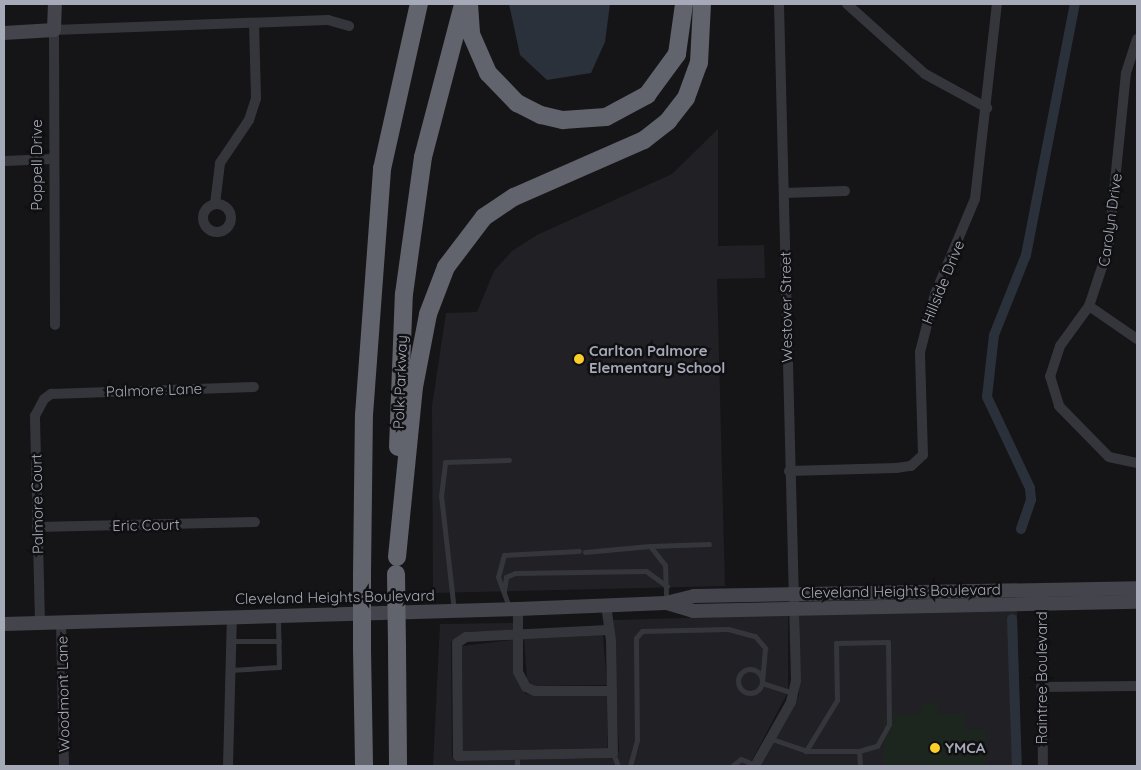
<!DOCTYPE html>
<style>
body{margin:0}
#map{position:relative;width:1141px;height:770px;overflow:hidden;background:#151416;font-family:Quicksand,sans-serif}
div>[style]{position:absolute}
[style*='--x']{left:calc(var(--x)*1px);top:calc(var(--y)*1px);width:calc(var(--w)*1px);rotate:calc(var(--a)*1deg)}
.built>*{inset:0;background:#212024}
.green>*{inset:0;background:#1c251e}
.water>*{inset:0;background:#2a313b}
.canal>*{height:10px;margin:-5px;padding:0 5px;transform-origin:5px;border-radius:5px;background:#2a313b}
.lane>*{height:5px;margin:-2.5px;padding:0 2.5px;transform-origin:2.5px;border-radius:2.5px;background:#35353c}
.lane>.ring{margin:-2.5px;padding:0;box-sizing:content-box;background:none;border:5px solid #35353c;border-radius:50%}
.street>*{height:10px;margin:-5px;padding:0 5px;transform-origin:5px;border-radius:5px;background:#35353c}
.street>.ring{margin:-5px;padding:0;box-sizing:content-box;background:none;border:10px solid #35353c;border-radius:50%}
.secondary>*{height:14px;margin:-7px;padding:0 7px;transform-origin:7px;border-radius:7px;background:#43444c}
.highway>*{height:18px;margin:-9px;padding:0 9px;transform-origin:9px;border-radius:9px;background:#61636d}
.highway-bridge>*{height:18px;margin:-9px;padding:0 9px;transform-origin:9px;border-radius:9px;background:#61636d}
.dots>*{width:14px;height:14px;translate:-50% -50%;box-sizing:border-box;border:2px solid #100f11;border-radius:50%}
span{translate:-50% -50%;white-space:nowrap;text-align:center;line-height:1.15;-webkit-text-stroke:5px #100f11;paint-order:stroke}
.street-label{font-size:15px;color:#a5a9b8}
.poi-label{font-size:15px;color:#a5a9b8;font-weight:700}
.left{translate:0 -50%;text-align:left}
.frame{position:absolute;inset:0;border:5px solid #a5a9b8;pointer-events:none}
</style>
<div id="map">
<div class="built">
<i style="clip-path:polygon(718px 129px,718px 246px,764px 245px,765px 278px,717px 279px,725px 586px,433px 593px,432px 406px,446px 313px,477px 312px,494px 271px,512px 251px,537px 235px,672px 174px)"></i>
<i style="clip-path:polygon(1017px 609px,1021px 766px,761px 766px,799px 695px,800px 615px)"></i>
<i style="clip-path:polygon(788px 615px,788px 692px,749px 766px,433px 766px,440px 624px,513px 623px,513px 630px,465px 632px,451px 642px,452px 757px,458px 761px,613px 758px,619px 752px,613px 620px)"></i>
<i style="clip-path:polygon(603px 635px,607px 685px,533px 686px,527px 679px,524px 639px)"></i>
<i style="clip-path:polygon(513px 640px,513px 673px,526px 694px,607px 696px,607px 748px,463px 751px,462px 646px)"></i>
</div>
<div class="green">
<i style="clip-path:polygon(938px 702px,938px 714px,964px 713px,964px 730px,986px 729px,986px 766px,884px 766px,884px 714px,922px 714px,922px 703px)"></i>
</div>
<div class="water">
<i style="clip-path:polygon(509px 4px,610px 4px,605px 42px,591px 73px,547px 80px,520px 55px)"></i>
</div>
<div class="canal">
<i style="--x:1021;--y:529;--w:31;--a:-71"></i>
<i style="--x:1031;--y:500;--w:12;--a:-95"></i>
<i style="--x:1030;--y:488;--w:101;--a:-115.3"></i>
<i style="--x:987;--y:397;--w:62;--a:-83.6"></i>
<i style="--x:994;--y:335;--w:86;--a:-68.2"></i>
<i style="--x:1026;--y:255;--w:256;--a:-79"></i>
<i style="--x:1012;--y:619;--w:147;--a:88.1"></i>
</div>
<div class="lane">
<i style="--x:650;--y:546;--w:59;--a:-1.9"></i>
<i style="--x:585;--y:552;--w:65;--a:-5.3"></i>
<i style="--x:650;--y:546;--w:24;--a:52"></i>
<i style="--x:665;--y:565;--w:38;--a:88"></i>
<i style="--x:504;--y:591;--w:14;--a:-82"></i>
<i style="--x:506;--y:577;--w:10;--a:-24"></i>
<i style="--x:515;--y:573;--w:131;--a:-0.9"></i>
<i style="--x:646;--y:571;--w:26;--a:36"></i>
<i style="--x:509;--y:607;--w:32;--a:-110"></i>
<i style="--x:498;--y:577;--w:23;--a:-75"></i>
<i style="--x:504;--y:555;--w:75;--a:-3.1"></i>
<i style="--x:454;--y:611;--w:116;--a:-96.4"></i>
<i style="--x:441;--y:496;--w:34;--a:-83"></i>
<i style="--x:445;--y:462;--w:64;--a:-1.8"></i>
<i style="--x:232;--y:641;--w:47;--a:0"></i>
<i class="ring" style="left:738px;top:669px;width:19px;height:19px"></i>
<i style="--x:230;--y:670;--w:49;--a:-3.5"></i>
<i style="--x:279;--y:667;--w:49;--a:-91.2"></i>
<i style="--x:769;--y:738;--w:39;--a:19"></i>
<i style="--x:806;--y:751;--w:53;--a:0"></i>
<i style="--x:859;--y:751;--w:19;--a:-16"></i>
<i style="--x:877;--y:746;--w:25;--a:-61"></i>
<i style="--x:889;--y:724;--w:82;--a:-90.7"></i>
<i style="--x:888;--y:642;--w:52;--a:178.9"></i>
<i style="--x:836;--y:643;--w:57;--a:89"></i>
<i style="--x:837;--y:700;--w:60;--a:121.3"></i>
<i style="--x:859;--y:751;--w:15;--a:86"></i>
<i style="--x:613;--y:753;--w:14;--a:69"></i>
<i style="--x:517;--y:755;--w:11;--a:90"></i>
<i style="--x:630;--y:766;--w:27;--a:-75"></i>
<i style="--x:637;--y:740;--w:102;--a:-90.6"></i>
<i style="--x:636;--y:638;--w:9;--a:-49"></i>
<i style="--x:642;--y:631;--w:86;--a:-1.3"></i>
<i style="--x:728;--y:629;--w:28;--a:15"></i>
<i style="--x:755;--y:636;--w:16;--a:50"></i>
<i style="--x:765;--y:648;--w:35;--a:95"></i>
<i style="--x:762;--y:683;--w:33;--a:18"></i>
<i style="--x:732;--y:766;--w:11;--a:-38"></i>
<i style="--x:741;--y:759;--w:15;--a:23"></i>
</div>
<div class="street">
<i style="--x:847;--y:4;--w:105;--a:41.9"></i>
<i style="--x:925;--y:74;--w:71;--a:28.7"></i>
<i style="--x:1137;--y:39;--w:36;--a:108"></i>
<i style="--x:1126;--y:73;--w:177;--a:95.8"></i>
<i style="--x:1108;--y:249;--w:60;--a:108.4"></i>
<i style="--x:1089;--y:306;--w:49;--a:125.9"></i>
<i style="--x:1060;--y:346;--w:32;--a:108"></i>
<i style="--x:1050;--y:376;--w:31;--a:73"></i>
<i style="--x:1059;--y:406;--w:71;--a:45.6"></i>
<i style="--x:1109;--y:457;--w:29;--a:12"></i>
<i style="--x:4;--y:161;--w:49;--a:-2.3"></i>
<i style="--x:784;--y:193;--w:61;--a:-1.9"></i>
<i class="ring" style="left:203px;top:204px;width:18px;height:18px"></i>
<i style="--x:215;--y:204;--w:41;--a:-83"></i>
<i style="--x:220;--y:163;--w:52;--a:-56"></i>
<i style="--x:249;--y:120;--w:23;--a:-72"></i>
<i style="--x:256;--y:98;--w:75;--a:-91.5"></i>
<i style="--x:1089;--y:306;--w:58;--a:34.5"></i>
<i style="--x:55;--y:325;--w:295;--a:-90.2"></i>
<i style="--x:54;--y:30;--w:274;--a:-2.1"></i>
<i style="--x:328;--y:20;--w:22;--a:16"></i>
<i style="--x:789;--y:471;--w:107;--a:-1.6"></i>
<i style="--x:896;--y:468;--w:15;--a:-8"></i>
<i style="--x:911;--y:466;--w:16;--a:-43"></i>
<i style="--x:923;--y:455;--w:103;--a:-91.7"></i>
<i style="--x:920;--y:352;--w:60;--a:-75.5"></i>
<i style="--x:935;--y:294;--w:103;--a:-67.2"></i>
<i style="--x:975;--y:199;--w:196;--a:-83.6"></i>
<i style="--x:37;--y:527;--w:218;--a:-1.3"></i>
<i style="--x:1042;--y:598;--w:168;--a:89.7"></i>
<i style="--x:606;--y:605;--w:37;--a:82"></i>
<i style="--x:611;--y:642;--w:111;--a:89"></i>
<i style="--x:613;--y:753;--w:155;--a:178.9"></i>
<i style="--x:458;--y:756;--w:113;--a:-90.5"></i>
<i style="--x:457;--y:643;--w:11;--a:-34"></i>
<i style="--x:466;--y:637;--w:142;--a:-2.8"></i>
<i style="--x:518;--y:609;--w:63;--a:90"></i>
<i style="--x:518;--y:672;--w:17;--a:62"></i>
<i style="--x:526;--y:687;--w:10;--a:24"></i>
<i style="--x:535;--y:691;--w:77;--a:0"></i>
<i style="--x:61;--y:622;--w:144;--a:88.8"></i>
<i style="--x:40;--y:623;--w:207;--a:-91.4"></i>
<i style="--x:35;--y:416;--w:19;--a:-62"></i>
<i style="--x:44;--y:399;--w:9;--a:-36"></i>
<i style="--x:51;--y:394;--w:203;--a:-2"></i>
<i style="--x:1041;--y:687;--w:96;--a:-0.6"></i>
<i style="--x:228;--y:766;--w:150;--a:-88.5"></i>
<i style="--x:755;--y:766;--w:73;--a:-60.6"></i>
<i style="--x:791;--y:702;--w:22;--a:-77"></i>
<i style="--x:796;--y:681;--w:677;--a:-91.44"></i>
</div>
<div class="secondary">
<i style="--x:4;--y:33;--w:50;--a:-3.4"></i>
<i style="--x:54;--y:30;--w:26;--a:-88"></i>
<i style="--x:667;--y:603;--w:27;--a:17"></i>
<i style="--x:693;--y:611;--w:444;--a:-1.2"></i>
<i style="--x:4;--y:624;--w:514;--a:-1.67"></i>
<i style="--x:518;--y:609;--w:148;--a:-2.3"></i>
<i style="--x:666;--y:603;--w:29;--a:-14"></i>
<i style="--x:694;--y:596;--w:443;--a:-1"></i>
</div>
<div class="highway">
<i style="--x:469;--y:4;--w:30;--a:86"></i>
<i style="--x:471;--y:34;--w:43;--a:66.4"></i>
<i style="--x:488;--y:73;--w:42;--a:46"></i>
<i style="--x:517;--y:103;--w:27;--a:27"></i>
<i style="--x:541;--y:115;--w:23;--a:13"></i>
<i style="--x:563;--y:120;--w:43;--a:-4"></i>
<i style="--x:606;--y:117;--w:47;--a:-28.2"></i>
<i style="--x:647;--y:95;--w:51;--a:-53.8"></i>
<i style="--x:677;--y:54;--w:50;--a:-82"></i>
<i style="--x:398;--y:447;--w:153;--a:-87.8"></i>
<i style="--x:404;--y:294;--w:138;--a:-82.1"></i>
<i style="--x:423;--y:157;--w:158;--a:-75.3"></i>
<i style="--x:397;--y:557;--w:171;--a:-84.3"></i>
<i style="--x:414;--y:387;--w:74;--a:-79.1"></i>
<i style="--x:428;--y:314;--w:50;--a:-69"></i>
<i style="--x:446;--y:267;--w:63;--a:-52.8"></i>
<i style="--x:484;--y:217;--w:36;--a:-34"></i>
<i style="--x:514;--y:197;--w:142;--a:-23.7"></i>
<i style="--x:644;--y:140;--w:31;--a:-38"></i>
<i style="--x:668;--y:121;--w:29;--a:-52"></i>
<i style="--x:686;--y:98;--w:37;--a:-70"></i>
<i style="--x:699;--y:63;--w:59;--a:-87.1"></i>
<i style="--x:362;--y:574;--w:159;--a:-89.3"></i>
<i style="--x:364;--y:415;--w:247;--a:-85.8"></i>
<i style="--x:382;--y:169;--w:169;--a:-77.4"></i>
<i style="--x:397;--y:648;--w:118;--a:89.5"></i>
<i style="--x:362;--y:649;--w:117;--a:89"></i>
</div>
<div class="highway-bridge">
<i style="--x:396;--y:574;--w:74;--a:89.2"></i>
<i style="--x:362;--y:649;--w:75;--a:-90"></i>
</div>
<div class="dots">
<i style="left:579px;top:359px;background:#fcce27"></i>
<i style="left:935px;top:748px;background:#fcce27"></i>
</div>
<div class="street-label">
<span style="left:37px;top:165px;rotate:-90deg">Poppell Drive</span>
<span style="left:1110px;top:220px;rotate:-82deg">Carolyn Drive</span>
<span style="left:943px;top:282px;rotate:-68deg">Hillside Drive</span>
<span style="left:786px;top:307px;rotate:-91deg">Westover Street</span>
<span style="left:400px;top:382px;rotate:-88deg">Polk Parkway</span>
<span style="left:154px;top:390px;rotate:-2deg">Palmore Lane</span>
<span style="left:37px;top:504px;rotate:-91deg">Palmore Court</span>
<span style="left:146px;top:525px;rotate:-1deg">Eric Court</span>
<span style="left:901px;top:591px;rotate:-1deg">Cleveland Heights Boulevard</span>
<span style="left:335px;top:597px;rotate:-1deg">Cleveland Heights Boulevard</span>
<span style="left:1042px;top:678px;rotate:-90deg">Raintree Boulevard</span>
<span style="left:63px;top:694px;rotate:-91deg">Woodmont Lane</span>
</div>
<div class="poi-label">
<span class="left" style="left:589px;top:359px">Carlton Palmore<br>Elementary School</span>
<span class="left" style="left:945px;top:748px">YMCA</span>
</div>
<div class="frame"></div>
</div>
